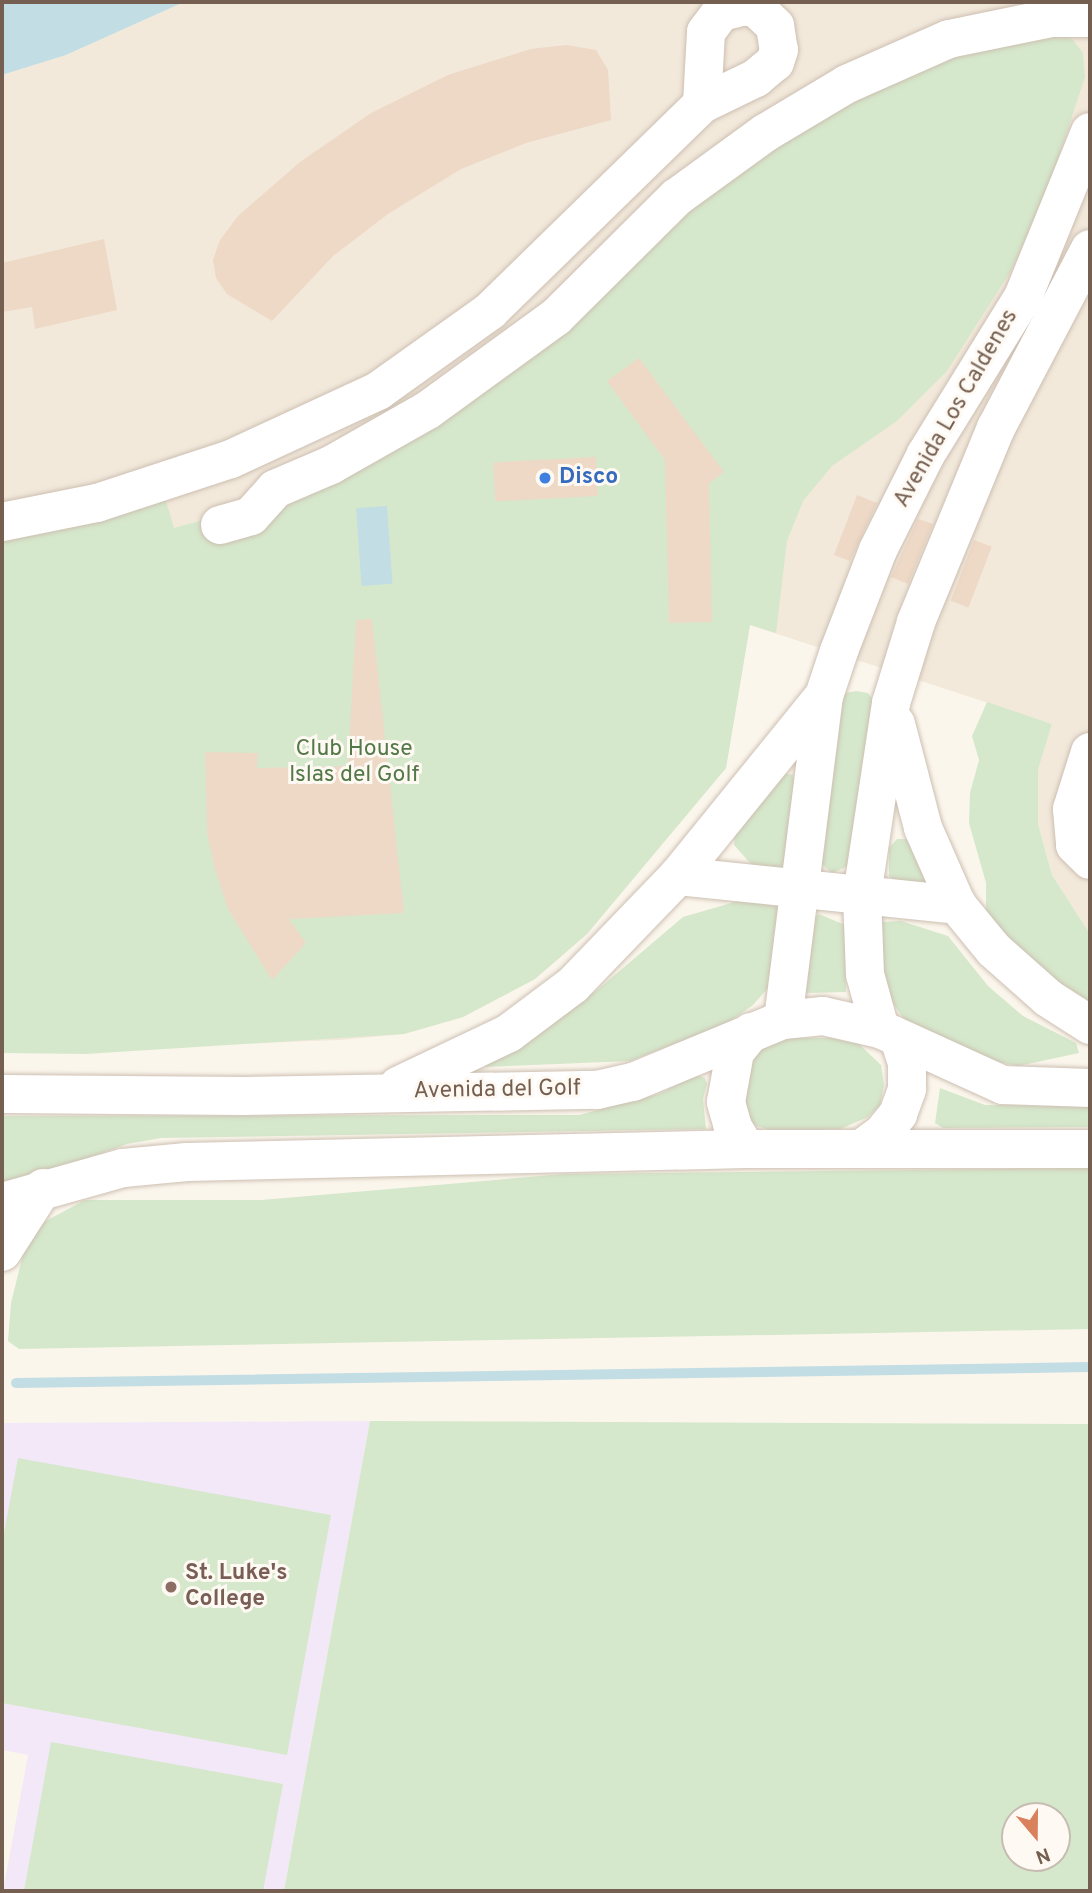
<!DOCTYPE html>
<style>
body{margin:0}
#map{position:relative;width:1092px;height:1893px;overflow:hidden;background:#fbf6ec;font-family:Overpass,sans-serif}
div>[style]{position:absolute}
[style*='--x']{left:calc(var(--x)*1px);top:calc(var(--y)*1px);width:calc(var(--w)*1px);rotate:calc(var(--a)*1deg)}
.residential>*{inset:0;background:#f2e9db}
.education>*{inset:0;background:#f3e8f8}
.green>*{inset:0;background:#d5e8cb}
.water>*{inset:0;background:#c2dde4;transform-origin:0 0}
.stream>*{height:10px;margin:-5px;padding:0 5px;transform-origin:5px;border-radius:5px;background:#c2dde4}
.building>*{inset:0;background:#eed8c6;transform-origin:0 0}
.roads{filter:drop-shadow(0 0 2px #cdbfb2) drop-shadow(0 0 2px #cdbfb2)}
.minor>*{height:38px;margin:-19px;padding:0 19px;transform-origin:19px;border-radius:19px;background:#fff}
.dots>*{width:19px;height:19px;translate:-50% -50%;box-sizing:border-box;border:4px solid #fefaf3;border-radius:50%}
span{translate:-50% -50%;white-space:nowrap;text-align:center;line-height:1.15;-webkit-text-stroke:6px #fefaf3;paint-order:stroke}
.street-label{font-size:23px;color:#755f50}
.shop-label{font-size:23px;color:#366cbe;font-weight:700}
.left{translate:0 -50%;text-align:left}
.park-label{font-size:23px;color:#547949}
.education-label{font-size:23px;color:#785e54;font-weight:700}
.frame{position:absolute;inset:0;border:4px solid #755f50;pointer-events:none}
.north{position:absolute;left:1001px;top:1802px;width:70px;height:70px;box-sizing:border-box;background:#fefaf3;border:2px solid #c7bcb2;border-radius:50%;rotate:160deg;font-size:19px;font-weight:700;line-height:28px;text-align:center;color:#755f50}
.north::after{content:'';display:block;margin:auto;width:24px;height:32px;background:#d9805d;clip-path:polygon(50% 0,100% 100%,50% 72%,0 100%)}
</style>
<div id="map">
<div class="residential">
<i style="clip-path:polygon(184px 2px,1090px 2px,1090px 934px,1052px 875px,1038px 824px,1038px 770px,1052px 724px,750px 625px,726px 768px,587px 934px,535px 979px,463px 1017px,404px 1034px,341px 1040px,2px 1053px,2px 75px,66px 55px)"></i>
</div>
<div class="education">
<i style="clip-path:polygon(370px 1421px,284px 1891px,3px 1891px,28px 1755px,2px 1750px,2px 1423px)"></i>
</div>
<div class="green">
<i style="clip-path:polygon(1056px 30px,1073px 40px,1083px 53px,1085px 77px,1048px 189px,1012px 269px,947px 371px,897px 421px,832px 466px,803px 501px,787px 541px,776px 633px,750px 625px,726px 768px,587px 934px,535px 979px,463px 1017px,404px 1034px,86px 1054px,2px 1053px,2px 533px,164px 494px,174px 528px,284px 498px,690px 201px,892px 71px)"></i>
<i style="clip-path:polygon(856px 691px,868px 693px,875px 702px,851px 865px,832px 873px,818px 861px,840px 702px,846px 693px)"></i>
<i style="clip-path:polygon(987px 702px,1052px 724px,1038px 770px,1038px 824px,1052px 875px,1090px 934px,1090px 1008px,1056px 987px,986px 915px,986px 883px,969px 823px,970px 793px,979px 760px,972px 736px)"></i>
<i style="clip-path:polygon(783px 773px,793px 775px,795px 785px,789px 863px,781px 873px,759px 873px,734px 845px,735px 833px)"></i>
<i style="clip-path:polygon(897px 839px,906px 839px,921px 858px,925px 883px,901px 885px,889px 876px,889px 848px)"></i>
<i style="clip-path:polygon(745px 899px,776px 906px,784px 918px,768px 988px,753px 1005px,726px 1024px,630px 1061px,486px 1067px,481px 1063px,596px 991px,683px 917px)"></i>
<i style="clip-path:polygon(819px 914px,845px 925px,846px 992px,806px 993px,815px 917px)"></i>
<i style="clip-path:polygon(901px 921px,948px 936px,988px 986px,1023px 1016px,1076px 1043px,1079px 1053px,1018px 1066px,976px 1057px,908px 1025px,879px 983px,875px 932px,883px 922px)"></i>
<i style="clip-path:polygon(788px 1038px,831px 1038px,859px 1044px,881px 1065px,884px 1085px,880px 1105px,868px 1117px,840px 1129px,775px 1132px,754px 1125px,741px 1108px,743px 1065px,759px 1051px)"></i>
<i style="clip-path:polygon(696px 1075px,705px 1078px,707px 1084px,703px 1099px,706px 1129px,161px 1138px,127px 1144px,2px 1189px,2px 1116px,579px 1115px,659px 1094px)"></i>
<i style="clip-path:polygon(940px 1088px,985px 1105px,1090px 1106px,1090px 1127px,943px 1128px,935px 1123px)"></i>
<i style="clip-path:polygon(1090px 1168px,1090px 1329px,19px 1349px,8px 1341px,11px 1303px,26px 1242px,44px 1222px,85px 1200px,261px 1200px,564px 1174px)"></i>
<i style="clip-path:polygon(evenodd,370px 1421px,1090px 1424px,1090px 1891px,284px 1891px,370px 1421px,1015px 1816px,1057px 1816px,1057px 1858px,1015px 1858px,1015px 1816px)"></i>
<i style="clip-path:polygon(18px 1458px,331px 1515px,287px 1755px,2px 1703px,2px 1544px)"></i>
<i style="clip-path:polygon(51px 1742px,283px 1784px,263px 1891px,24px 1891px)"></i>
</div>
<div class="water">
<i style="clip-path:polygon(2px 2px,184px 2px,66px 55px,2px 75px)"></i>
<i style="left:387px;top:506px;width:78px;height:31px;rotate:86deg"></i>
</div>
<div class="stream">
<i style="--x:16;--y:1383;--w:1074;--a:-0.85"></i>
</div>
<div class="building">
<i style="clip-path:polygon(566px 45px,596px 50px,608px 70px,611px 120px,526px 143px,461px 169px,388px 214px,333px 256px,272px 321px,227px 294px,216px 278px,213px 260px,220px 240px,238px 216px,300px 162px,371px 113px,448px 75px,531px 49px)"></i>
<i style="clip-path:polygon(104px 239px,117px 310px,35px 329px,32px 307px,2px 312px,2px 263px)"></i>
<i style="clip-path:polygon(639px 358px,724px 472px,709px 483px,712px 622px,669px 623px,665px 460px,607px 381px)"></i>
<i style="left:596px;top:457px;width:39px;height:103px;rotate:87deg"></i>
<i style="clip-path:polygon(857px 495px,877px 503px,850px 561px,834px 555px)"></i>
<i style="clip-path:polygon(918px 519px,933px 524px,908px 584px,891px 577px)"></i>
<i style="left:974px;top:540px;width:19px;height:65px;rotate:21deg"></i>
<i style="clip-path:polygon(372px 619px,404px 913px,289px 919px,306px 943px,272px 980px,228px 909px,215px 870px,207px 832px,205px 752px,258px 753px,257px 768px,348px 766px,356px 620px)"></i>
</div>
<div class="roads">
<div class="minor">
<i style="--x:745;--y:6;--w:12;--a:14"></i>
<i style="--x:757;--y:9;--w:25;--a:43"></i>
<i style="--x:775;--y:26;--w:24;--a:81"></i>
<i style="--x:779;--y:50;--w:13;--a:108"></i>
<i style="--x:775;--y:62;--w:25;--a:140"></i>
<i style="--x:756;--y:78;--w:60;--a:154.3"></i>
<i style="--x:702;--y:104;--w:72;--a:-86.8"></i>
<i style="--x:706;--y:32;--w:25;--a:-53"></i>
<i style="--x:721;--y:12;--w:25;--a:-14"></i>
<i style="--x:2;--y:522;--w:97;--a:-11.3"></i>
<i style="--x:97;--y:503;--w:141;--a:-18.2"></i>
<i style="--x:231;--y:459;--w:162;--a:-24.8"></i>
<i style="--x:378;--y:391;--w:138;--a:-35.5"></i>
<i style="--x:490;--y:311;--w:296;--a:-44.3"></i>
<i style="--x:220;--y:525;--w:32;--a:-16"></i>
<i style="--x:251;--y:516;--w:36;--a:-48"></i>
<i style="--x:275;--y:489;--w:61;--a:-23.2"></i>
<i style="--x:331;--y:465;--w:112;--a:-29.6"></i>
<i style="--x:428;--y:410;--w:158;--a:-36"></i>
<i style="--x:556;--y:317;--w:170;--a:-44.8"></i>
<i style="--x:677;--y:197;--w:109;--a:-36"></i>
<i style="--x:765;--y:133;--w:96;--a:-30.9"></i>
<i style="--x:847;--y:84;--w:111;--a:-23.8"></i>
<i style="--x:949;--y:39;--w:104;--a:-11.6"></i>
<i style="--x:1051;--y:18;--w:39;--a:0"></i>
<i style="--x:896;--y:724;--w:107;--a:75.4"></i>
<i style="--x:923;--y:828;--w:84;--a:66.2"></i>
<i style="--x:957;--y:905;--w:58;--a:50.6"></i>
<i style="--x:994;--y:950;--w:72;--a:41.6"></i>
<i style="--x:1048;--y:998;--w:50;--a:32.7"></i>
<i style="--x:1090;--y:752;--w:60;--a:107.5"></i>
<i style="--x:1072;--y:809;--w:36;--a:85"></i>
<i style="--x:1075;--y:845;--w:21;--a:45"></i>
<i style="--x:678;--y:876;--w:281;--a:5.9"></i>
<i style="--x:783;--y:1020;--w:327;--a:-82.8"></i>
<i style="--x:824;--y:696;--w:47;--a:-71.6"></i>
<i style="--x:839;--y:651;--w:108;--a:-68.9"></i>
<i style="--x:878;--y:550;--w:107;--a:-63.4"></i>
<i style="--x:926;--y:454;--w:185;--a:-58.3"></i>
<i style="--x:1023;--y:297;--w:178;--a:-67.9"></i>
<i style="--x:880;--y:1029;--w:57;--a:-105.3"></i>
<i style="--x:865;--y:974;--w:79;--a:-92.2"></i>
<i style="--x:862;--y:895;--w:194;--a:-81.4"></i>
<i style="--x:891;--y:703;--w:85;--a:-72.8"></i>
<i style="--x:916;--y:622;--w:210;--a:-67.6"></i>
<i style="--x:996;--y:428;--w:202;--a:-62.3"></i>
<i style="--x:398;--y:1086;--w:123;--a:-25.5"></i>
<i style="--x:509;--y:1033;--w:80;--a:-36.9"></i>
<i style="--x:573;--y:985;--w:151;--a:-46.1"></i>
<i style="--x:678;--y:876;--w:232;--a:-51"></i>
<i style="--x:2;--y:1094;--w:241;--a:0.5"></i>
<i style="--x:243;--y:1096;--w:354;--a:-1"></i>
<i style="--x:597;--y:1090;--w:37;--a:-13"></i>
<i style="--x:633;--y:1082;--w:162;--a:-22.5"></i>
<i style="--x:783;--y:1020;--w:40;--a:-5.7"></i>
<i style="--x:823;--y:1016;--w:58;--a:12.8"></i>
<i style="--x:880;--y:1029;--w:135;--a:24.5"></i>
<i style="--x:1003;--y:1085;--w:87;--a:2"></i>
<i style="--x:746;--y:1149;--w:26;--a:-121"></i>
<i style="--x:733;--y:1127;--w:26;--a:-106"></i>
<i style="--x:726;--y:1102;--w:51;--a:-79.8"></i>
<i style="--x:735;--y:1052;--w:26;--a:-51"></i>
<i style="--x:861;--y:1149;--w:26;--a:-36"></i>
<i style="--x:882;--y:1134;--w:26;--a:-51"></i>
<i style="--x:898;--y:1114;--w:27;--a:-70"></i>
<i style="--x:907;--y:1089;--w:26;--a:-90"></i>
<i style="--x:907;--y:1063;--w:25;--a:-108"></i>
<i style="--x:2;--y:1202;--w:126;--a:-15.7"></i>
<i style="--x:123;--y:1168;--w:64;--a:-5.4"></i>
<i style="--x:187;--y:1162;--w:559;--a:-1.33"></i>
<i style="--x:746;--y:1149;--w:344;--a:0"></i>
<i style="--x:2;--y:1252;--w:76;--a:-57.4"></i>
</div>
</div>
<div class="dots">
<i style="left:545px;top:478px;background:#3f7fe0"></i>
<i style="left:171px;top:1587px;background:#8d6e63"></i>
</div>
<div class="street-label">
<span style="left:957px;top:409px;rotate:-60deg">Avenida Los Caldenes</span>
<span style="left:497px;top:1091px;rotate:-1deg">Avenida del Golf</span>
</div>
<div class="shop-label">
<span class="left" style="left:559px;top:478px">Disco</span>
</div>
<div class="park-label">
<span style="left:354px;top:763px">Club House<br>Islas del Golf</span>
</div>
<div class="education-label">
<span class="left" style="left:185px;top:1587px">St. Luke's<br>College</span>
</div>
<div class="frame"></div>
<div class="north">N</div>
</div>
